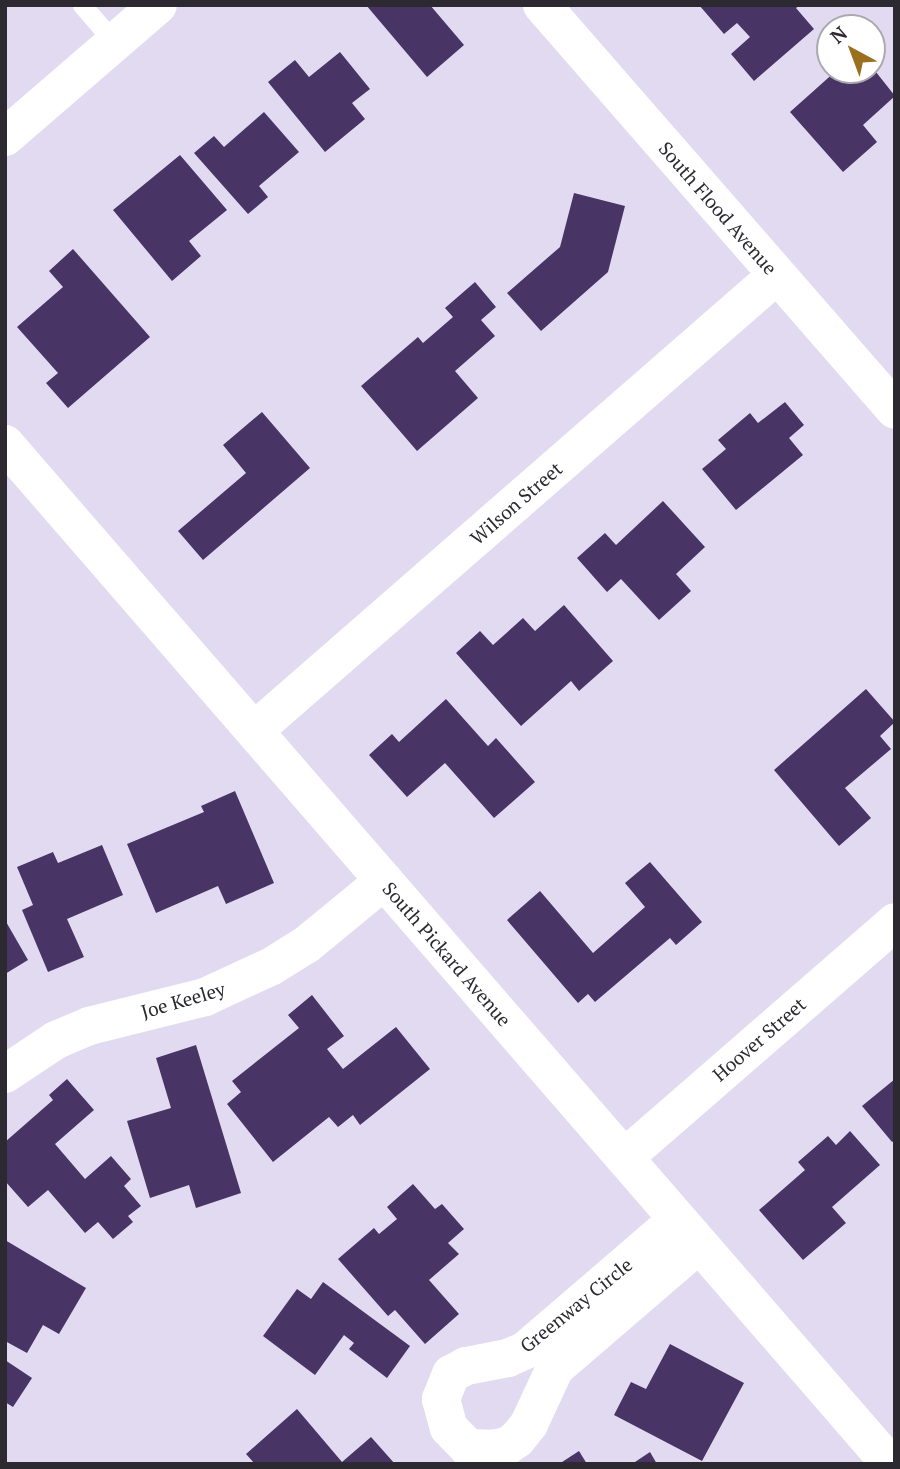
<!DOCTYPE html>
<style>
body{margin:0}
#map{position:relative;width:900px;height:1469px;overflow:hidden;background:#e2daf1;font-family:"PT Serif",serif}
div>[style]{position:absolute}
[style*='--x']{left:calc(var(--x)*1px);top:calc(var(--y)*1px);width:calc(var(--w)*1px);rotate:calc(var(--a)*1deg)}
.building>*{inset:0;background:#493466}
.lane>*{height:19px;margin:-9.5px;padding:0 9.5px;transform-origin:9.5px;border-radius:9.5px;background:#fff}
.street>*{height:38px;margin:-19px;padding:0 19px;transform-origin:19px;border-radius:19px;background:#fff}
.secondary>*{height:38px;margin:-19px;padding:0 19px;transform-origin:19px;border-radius:19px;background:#fff}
span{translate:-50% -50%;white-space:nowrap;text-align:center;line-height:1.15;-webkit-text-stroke:7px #fff;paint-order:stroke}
.street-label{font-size:19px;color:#2c2931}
.frame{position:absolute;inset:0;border:7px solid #2c2931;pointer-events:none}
.north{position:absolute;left:816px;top:14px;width:70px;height:70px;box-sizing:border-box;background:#fff;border:2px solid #aba9ad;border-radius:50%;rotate:319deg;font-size:19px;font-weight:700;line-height:28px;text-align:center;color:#2c2931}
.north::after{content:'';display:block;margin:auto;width:24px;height:32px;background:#9a6f1d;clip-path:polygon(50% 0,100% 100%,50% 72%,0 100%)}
</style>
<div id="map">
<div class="building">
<i style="clip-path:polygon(366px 5px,430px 5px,464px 45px,427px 77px)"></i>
<i style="clip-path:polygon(699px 5px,800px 5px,796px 8px,814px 29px,754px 81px,731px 54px,750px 37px,737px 23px,724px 34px)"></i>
<i style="clip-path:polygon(340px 52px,370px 89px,352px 103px,365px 119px,325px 152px,268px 82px,295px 60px,309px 77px)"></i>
<i style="clip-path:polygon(872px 67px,895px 96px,863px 125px,877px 142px,843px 172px,790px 112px,837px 70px,872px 70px)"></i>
<i style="clip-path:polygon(264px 112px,299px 152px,259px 186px,268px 197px,248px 214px,194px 153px,214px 136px,224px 147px)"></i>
<i style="clip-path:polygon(180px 155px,227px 210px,189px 241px,201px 256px,172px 281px,113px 210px)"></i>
<i style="clip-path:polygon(574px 193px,625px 206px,608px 272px,541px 331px,507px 293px,560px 247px)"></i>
<i style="clip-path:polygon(73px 249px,150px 337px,68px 408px,46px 383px,58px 373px,17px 327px,63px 287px,49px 271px)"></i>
<i style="clip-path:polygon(475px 282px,496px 307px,481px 320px,495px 336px,455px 371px,478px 398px,417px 451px,361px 386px,418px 337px,423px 343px,453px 317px,445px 308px)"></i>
<i style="clip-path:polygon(785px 402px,804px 425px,789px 438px,803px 455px,736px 510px,702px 469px,726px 449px,718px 440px,750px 413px,758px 423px)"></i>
<i style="clip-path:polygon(262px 412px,310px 468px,203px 560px,178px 531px,246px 473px,223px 445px)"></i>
<i style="clip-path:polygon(663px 501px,705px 547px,676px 574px,691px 591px,659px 620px,621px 579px,607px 592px,577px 558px,605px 533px,616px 545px)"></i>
<i style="clip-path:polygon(564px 605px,613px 661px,579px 691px,571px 681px,521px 726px,456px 653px,480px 631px,493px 645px,523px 618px,535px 631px)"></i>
<i style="clip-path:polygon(866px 689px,895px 722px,880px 736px,891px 749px,845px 788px,871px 818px,839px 846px,774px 770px)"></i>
<i style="clip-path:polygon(446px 699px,488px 746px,496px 738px,535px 782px,494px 818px,445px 763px,407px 797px,369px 755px,392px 734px,399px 742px)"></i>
<i style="clip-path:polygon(235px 791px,274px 883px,226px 904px,218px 886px,156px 913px,127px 844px,204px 812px,201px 806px)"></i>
<i style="clip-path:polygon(102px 845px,123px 895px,67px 919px,84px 957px,48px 972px,22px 910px,33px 905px,17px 867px,53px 852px,58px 863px)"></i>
<i style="clip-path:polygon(650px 862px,702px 922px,676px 945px,670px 938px,595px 1002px,588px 994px,578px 1003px,507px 920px,540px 891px,593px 953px,645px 907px,625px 883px)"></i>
<i style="clip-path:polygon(5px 920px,28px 960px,5px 974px)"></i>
<i style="clip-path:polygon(312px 995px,344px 1036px,327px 1049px,343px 1069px,396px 1027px,430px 1069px,360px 1125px,353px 1115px,338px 1127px,329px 1117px,273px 1162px,227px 1104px,241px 1092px,232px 1081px,299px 1028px,288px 1015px)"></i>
<i style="clip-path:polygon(196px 1045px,241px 1193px,196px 1208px,189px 1185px,150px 1198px,127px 1121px,171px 1108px,156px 1058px)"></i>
<i style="clip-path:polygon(67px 1079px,94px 1110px,55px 1144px,85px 1179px,111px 1156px,131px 1179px,124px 1186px,141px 1206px,128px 1216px,133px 1222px,113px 1239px,98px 1222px,85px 1233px,48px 1190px,28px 1207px,5px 1181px,5px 1142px,53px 1100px,49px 1095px)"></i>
<i style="clip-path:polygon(895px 1079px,895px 1140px,892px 1142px,862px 1106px)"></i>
<i style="clip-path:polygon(850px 1131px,880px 1165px,832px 1207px,846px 1223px,803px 1260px,759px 1210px,805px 1170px,798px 1162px,828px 1136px,836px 1145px)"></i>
<i style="clip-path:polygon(413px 1184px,435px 1209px,442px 1204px,464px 1229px,448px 1243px,459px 1254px,429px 1280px,459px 1314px,425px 1344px,395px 1310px,388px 1316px,338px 1259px,374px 1228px,379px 1234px,397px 1219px,387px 1207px)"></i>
<i style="clip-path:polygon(5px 1240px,86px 1288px,59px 1334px,43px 1325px,27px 1353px,5px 1341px)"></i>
<i style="clip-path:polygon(323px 1282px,410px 1346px,387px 1378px,349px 1349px,354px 1343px,344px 1335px,315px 1375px,263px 1336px,297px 1289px,311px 1299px)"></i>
<i style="clip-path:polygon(670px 1344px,744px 1383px,702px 1461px,614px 1415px,631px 1382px,646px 1389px)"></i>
<i style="clip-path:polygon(5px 1360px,32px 1378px,13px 1407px,5px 1402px)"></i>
<i style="clip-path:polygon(297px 1409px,342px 1462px,371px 1437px,395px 1464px,255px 1464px,246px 1454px)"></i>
<i style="clip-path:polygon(579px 1451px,587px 1464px,559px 1464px)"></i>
<i style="clip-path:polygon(650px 1452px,657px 1464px,632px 1464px)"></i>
</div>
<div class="lane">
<i style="--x:82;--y:5;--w:49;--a:49.1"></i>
</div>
<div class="street">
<i style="--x:255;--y:730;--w:692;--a:-41.08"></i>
<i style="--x:5;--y:1074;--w:61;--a:-33.7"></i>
<i style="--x:56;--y:1040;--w:36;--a:-23"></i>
<i style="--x:89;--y:1026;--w:120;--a:-14"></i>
<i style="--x:205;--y:997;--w:74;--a:-24.8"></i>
<i style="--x:272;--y:966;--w:40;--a:-32"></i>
<i style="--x:306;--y:945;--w:101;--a:-39.4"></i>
<i style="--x:625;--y:1157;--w:358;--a:-41"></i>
<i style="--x:677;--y:1220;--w:199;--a:139.3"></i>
<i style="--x:526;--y:1350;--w:20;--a:156"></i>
<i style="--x:508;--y:1358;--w:43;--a:169.2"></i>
<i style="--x:466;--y:1366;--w:17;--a:152"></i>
<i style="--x:451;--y:1374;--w:27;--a:112"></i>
<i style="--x:441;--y:1399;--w:30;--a:75"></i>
<i style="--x:449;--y:1428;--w:28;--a:46"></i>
<i style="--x:468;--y:1448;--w:24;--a:2"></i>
<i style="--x:492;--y:1449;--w:15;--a:-11"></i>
<i style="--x:507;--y:1446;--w:12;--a:-35"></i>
<i style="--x:517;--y:1439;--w:19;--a:-51"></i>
<i style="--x:529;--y:1424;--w:62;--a:-65.1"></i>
<i style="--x:555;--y:1368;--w:189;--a:-40.7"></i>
</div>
<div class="secondary">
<i style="--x:542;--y:5;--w:537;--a:48.92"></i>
<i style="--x:5;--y:137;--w:202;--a:-40.8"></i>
<i style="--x:5;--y:444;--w:1350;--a:49.05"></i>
</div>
<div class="street-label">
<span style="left:718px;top:208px;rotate:49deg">South Flood Avenue</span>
<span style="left:516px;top:503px;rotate:-41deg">Wilson Street</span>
<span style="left:447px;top:954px;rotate:49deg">South Pickard Avenue</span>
<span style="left:183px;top:1000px;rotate:-16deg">Joe Keeley</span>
<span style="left:759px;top:1039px;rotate:-41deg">Hoover Street</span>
<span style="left:576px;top:1305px;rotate:-39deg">Greenway Circle</span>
</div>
<div class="frame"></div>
<div class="north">N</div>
</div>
